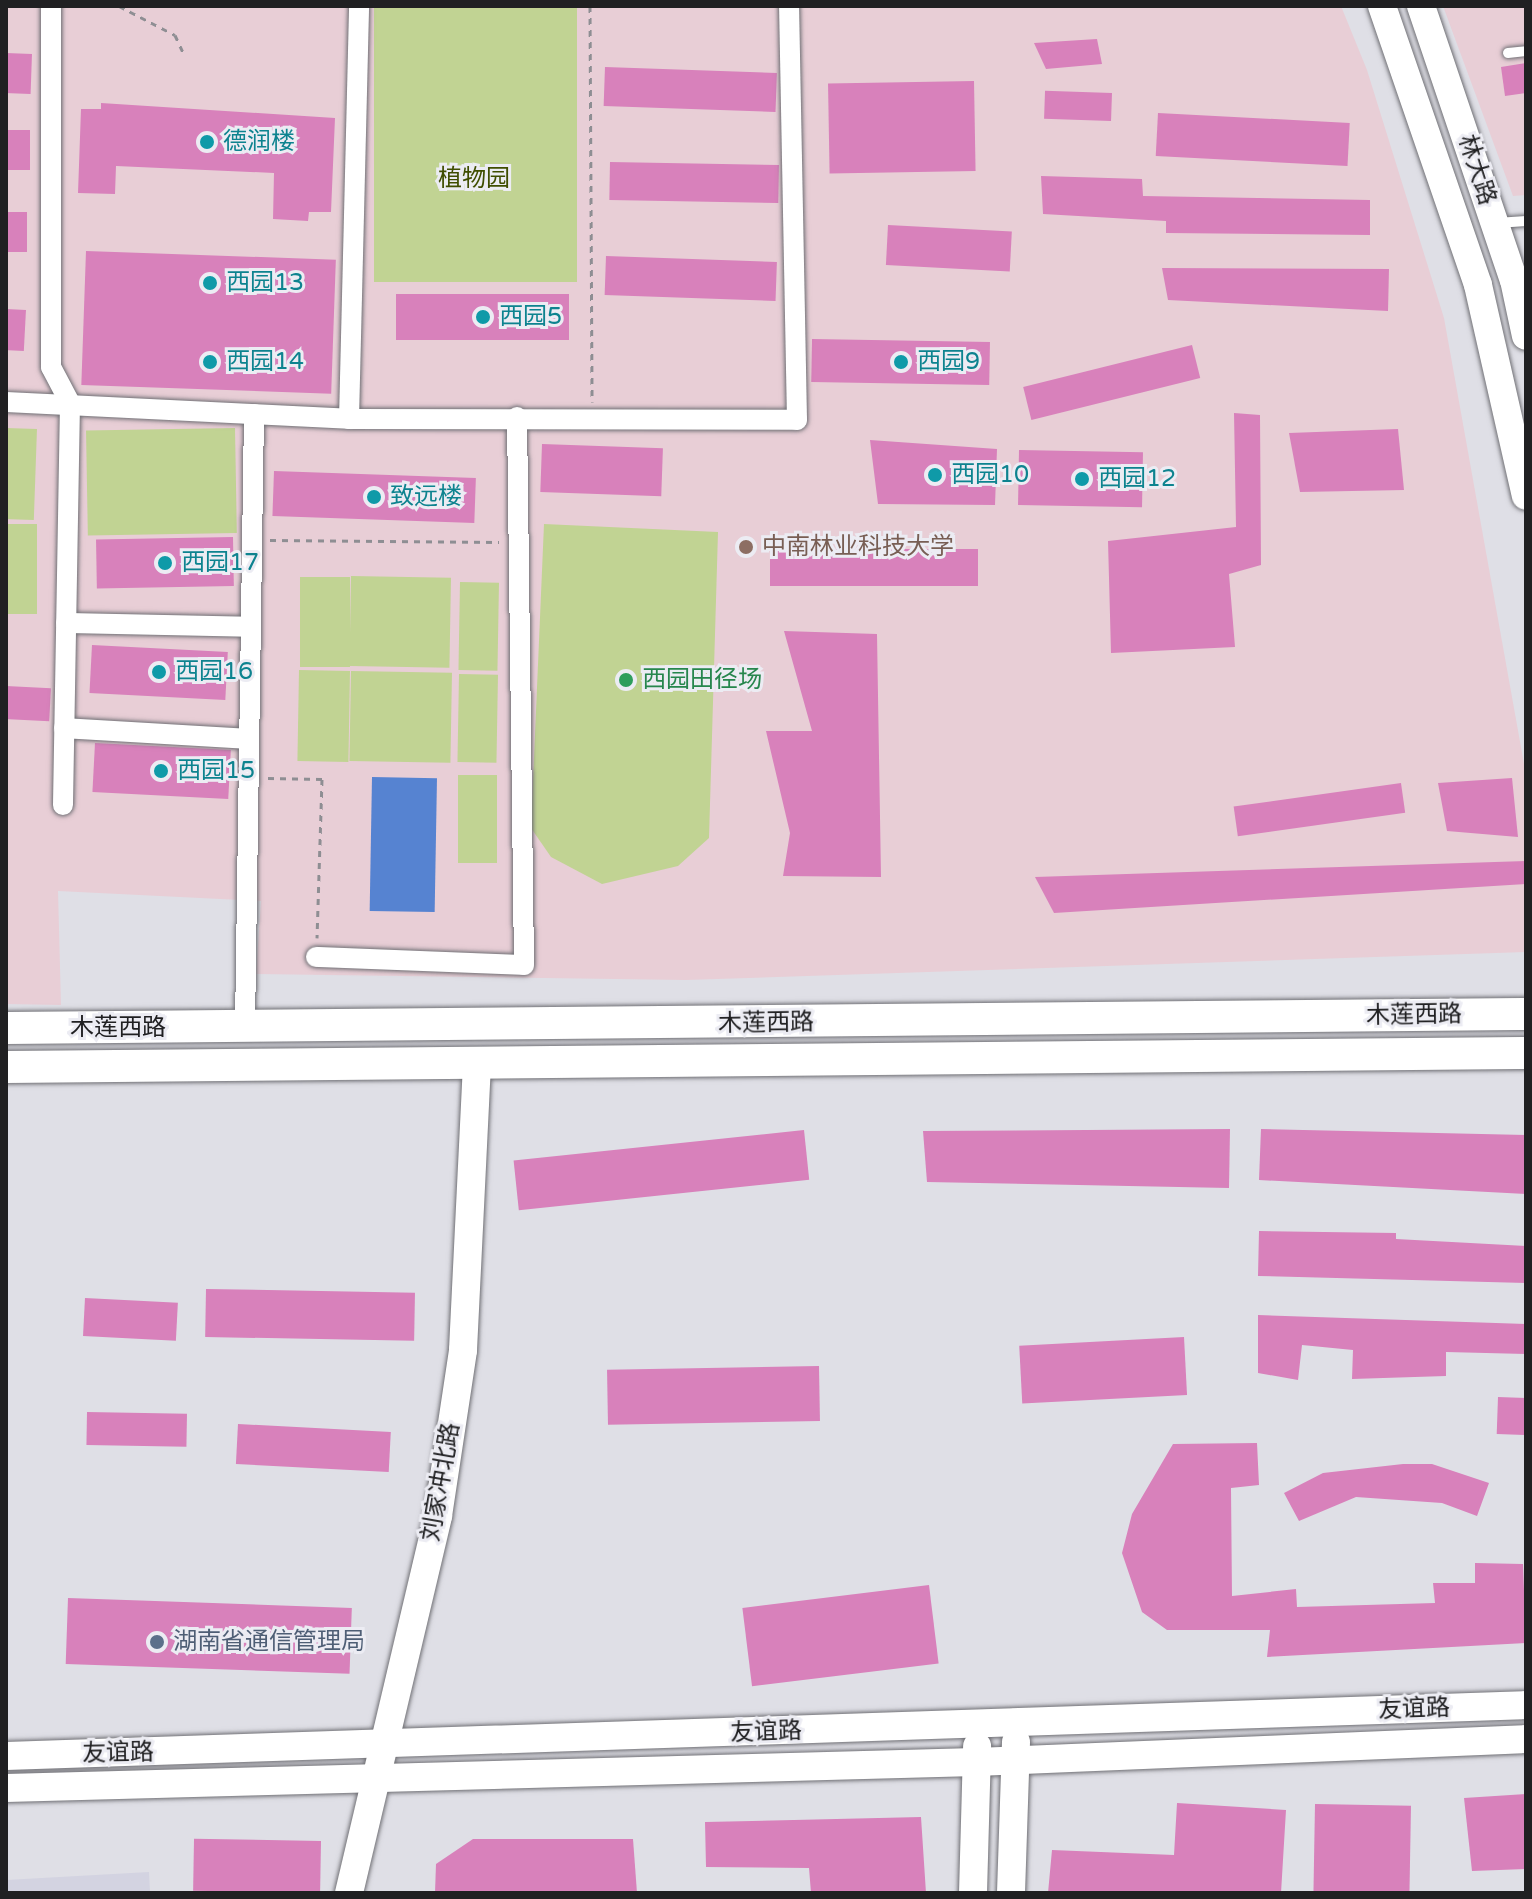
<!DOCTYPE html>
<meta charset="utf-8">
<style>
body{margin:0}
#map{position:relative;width:1532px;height:1899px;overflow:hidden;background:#dfdfe6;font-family:"Varela Round","Noto Sans SC",sans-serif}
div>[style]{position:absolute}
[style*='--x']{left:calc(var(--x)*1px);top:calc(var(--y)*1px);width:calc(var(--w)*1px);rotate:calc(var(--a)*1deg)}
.built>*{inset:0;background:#d3d3e1}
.education>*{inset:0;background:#e8ced6}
.green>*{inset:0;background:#c1d393;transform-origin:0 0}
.water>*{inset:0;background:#5683d1;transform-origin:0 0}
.building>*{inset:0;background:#d881bb;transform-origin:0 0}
.path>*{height:3px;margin-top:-1.5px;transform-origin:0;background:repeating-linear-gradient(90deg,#8e8e93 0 6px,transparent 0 12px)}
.roads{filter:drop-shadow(0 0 2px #707075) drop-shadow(0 0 2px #707075)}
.lane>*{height:10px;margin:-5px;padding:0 5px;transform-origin:5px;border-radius:5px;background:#fff}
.street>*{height:20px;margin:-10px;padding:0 10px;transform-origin:10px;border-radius:10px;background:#fff}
.secondary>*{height:28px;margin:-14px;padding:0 14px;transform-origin:14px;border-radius:14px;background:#fff}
.primary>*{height:32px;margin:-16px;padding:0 16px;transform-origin:16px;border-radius:16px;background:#fff}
.dots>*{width:22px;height:22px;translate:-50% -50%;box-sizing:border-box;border:4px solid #ececf3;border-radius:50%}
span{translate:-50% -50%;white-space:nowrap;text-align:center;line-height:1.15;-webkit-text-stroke:6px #ececf3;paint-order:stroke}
.culture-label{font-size:24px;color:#0d838f}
.left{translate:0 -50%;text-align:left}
.street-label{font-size:24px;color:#202022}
.park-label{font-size:24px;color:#3f4d00}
.education-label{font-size:24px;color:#785e54}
.leisure-label{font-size:24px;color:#27864d}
.service-label{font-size:24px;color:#4e5e75}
.frame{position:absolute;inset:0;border:8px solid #202022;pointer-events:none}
</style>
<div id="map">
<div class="built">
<i style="clip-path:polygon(149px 1872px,150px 1893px,6px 1893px,6px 1880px)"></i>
</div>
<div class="education">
<i style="clip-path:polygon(6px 6px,1341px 6px,1367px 70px,1444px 318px,1526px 775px,1526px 952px,686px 980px,256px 974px,261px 901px,58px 891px,61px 1005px,6px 1004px)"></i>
<i style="clip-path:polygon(1443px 6px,1526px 6px,1526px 195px,1513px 196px)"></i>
</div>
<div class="green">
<i style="left:374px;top:6px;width:203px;height:276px"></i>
<i style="left:6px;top:428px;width:31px;height:91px;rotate:2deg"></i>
<i style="left:235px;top:428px;width:105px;height:149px;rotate:89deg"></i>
<i style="left:6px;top:524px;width:31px;height:90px"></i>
<i style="clip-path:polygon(544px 524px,718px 532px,709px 838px,678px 866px,602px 884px,551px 857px,531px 828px)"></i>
<i style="left:351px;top:576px;width:100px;height:90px;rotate:1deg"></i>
<i style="left:300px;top:577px;width:50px;height:90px"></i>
<i style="left:460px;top:582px;width:39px;height:88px;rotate:1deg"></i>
<i style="left:299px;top:670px;width:51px;height:91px;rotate:1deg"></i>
<i style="left:351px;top:671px;width:101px;height:90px;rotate:1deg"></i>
<i style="left:459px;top:674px;width:39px;height:88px;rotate:1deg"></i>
<i style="left:458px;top:775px;width:39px;height:88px"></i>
</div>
<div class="water">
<i style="left:372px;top:777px;width:65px;height:134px;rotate:1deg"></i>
</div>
<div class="building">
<i style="clip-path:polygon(1097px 39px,1102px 64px,1046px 69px,1034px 43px)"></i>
<i style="left:6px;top:53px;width:26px;height:40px;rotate:2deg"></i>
<i style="clip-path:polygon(1526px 63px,1526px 93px,1505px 96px,1501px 67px)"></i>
<i style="left:605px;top:67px;width:172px;height:39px;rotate:2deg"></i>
<i style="left:974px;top:81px;width:90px;height:146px;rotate:89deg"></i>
<i style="left:1112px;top:93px;width:28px;height:67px;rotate:92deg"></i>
<i style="clip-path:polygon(101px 103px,335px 118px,331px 212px,309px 212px,308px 221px,273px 219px,274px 173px,116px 166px,115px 194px,78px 193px,81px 109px,101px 109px)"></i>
<i style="left:1158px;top:113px;width:192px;height:43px;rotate:3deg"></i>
<i style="left:6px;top:130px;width:24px;height:40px"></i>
<i style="left:610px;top:162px;width:169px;height:38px;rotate:1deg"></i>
<i style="clip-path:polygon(1041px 176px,1142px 179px,1143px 196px,1370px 200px,1370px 235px,1166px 233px,1166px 221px,1043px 214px)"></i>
<i style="left:6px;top:212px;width:21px;height:40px"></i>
<i style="left:888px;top:225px;width:124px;height:40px;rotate:3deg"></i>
<i style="left:86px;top:251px;width:250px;height:134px;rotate:2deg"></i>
<i style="left:606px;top:256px;width:171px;height:39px;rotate:2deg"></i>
<i style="clip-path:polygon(1162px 268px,1389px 269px,1388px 311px,1168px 300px)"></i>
<i style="left:396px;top:294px;width:173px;height:46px"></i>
<i style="left:6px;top:309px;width:20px;height:41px;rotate:3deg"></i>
<i style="left:812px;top:339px;width:178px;height:43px;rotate:1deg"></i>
<i style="left:1192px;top:345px;width:34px;height:174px;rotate:76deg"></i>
<i style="clip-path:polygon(1234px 413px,1260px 415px,1261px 565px,1229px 574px,1235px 647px,1111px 653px,1108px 541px,1236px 527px)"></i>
<i style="clip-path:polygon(1398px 429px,1404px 490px,1300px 492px,1289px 433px)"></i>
<i style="clip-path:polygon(870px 440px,997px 449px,995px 505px,878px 504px)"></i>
<i style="left:542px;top:444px;width:121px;height:48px;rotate:2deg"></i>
<i style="left:1019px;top:450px;width:124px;height:55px;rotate:1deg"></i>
<i style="left:274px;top:471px;width:202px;height:45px;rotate:2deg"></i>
<i style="left:233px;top:537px;width:49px;height:137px;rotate:89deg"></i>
<i style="left:978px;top:549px;width:37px;height:208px;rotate:90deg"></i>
<i style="clip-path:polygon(784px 631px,877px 634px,881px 877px,783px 876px,790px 833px,766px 731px,812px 731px)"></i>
<i style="left:92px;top:645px;width:136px;height:48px;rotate:3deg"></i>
<i style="left:6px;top:686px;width:45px;height:33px;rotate:3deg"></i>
<i style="left:95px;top:743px;width:136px;height:49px;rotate:3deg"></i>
<i style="clip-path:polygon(1512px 778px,1518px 837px,1447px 831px,1438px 783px)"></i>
<i style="left:1401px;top:783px;width:30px;height:169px;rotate:82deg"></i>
<i style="clip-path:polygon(1526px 861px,1526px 884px,1054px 913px,1035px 877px)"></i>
<i style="clip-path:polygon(1230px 1129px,1229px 1188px,927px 1182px,923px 1131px)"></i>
<i style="clip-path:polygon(1261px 1129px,1526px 1135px,1526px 1194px,1259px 1180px)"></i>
<i style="left:804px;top:1130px;width:50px;height:292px;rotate:84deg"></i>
<i style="clip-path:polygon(1259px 1231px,1396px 1233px,1396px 1239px,1526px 1246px,1526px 1283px,1258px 1276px)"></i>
<i style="left:206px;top:1289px;width:209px;height:48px;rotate:1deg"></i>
<i style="left:85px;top:1298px;width:93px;height:38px;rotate:3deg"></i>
<i style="clip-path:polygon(1258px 1315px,1526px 1324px,1526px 1354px,1446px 1352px,1446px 1376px,1352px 1379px,1353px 1350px,1302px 1345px,1298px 1380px,1258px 1373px)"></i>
<i style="left:1184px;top:1337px;width:58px;height:165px;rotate:87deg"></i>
<i style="left:819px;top:1366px;width:55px;height:212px;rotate:89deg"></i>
<i style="left:1498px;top:1397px;width:28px;height:37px;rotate:2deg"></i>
<i style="left:87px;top:1412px;width:100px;height:33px;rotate:1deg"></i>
<i style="left:238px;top:1424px;width:153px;height:40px;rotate:3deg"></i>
<i style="clip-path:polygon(1257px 1443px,1259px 1485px,1231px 1488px,1232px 1596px,1296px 1589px,1297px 1607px,1435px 1603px,1433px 1583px,1475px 1583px,1475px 1563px,1523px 1564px,1526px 1643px,1267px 1657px,1270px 1630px,1167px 1630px,1142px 1612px,1122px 1553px,1132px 1514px,1173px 1444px)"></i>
<i style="clip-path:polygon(1403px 1464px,1432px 1464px,1489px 1483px,1477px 1516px,1442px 1503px,1356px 1497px,1299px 1521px,1284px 1493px,1323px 1473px)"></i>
<i style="left:929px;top:1585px;width:79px;height:188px;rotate:83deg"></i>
<i style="left:68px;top:1598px;width:284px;height:66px;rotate:2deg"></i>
<i style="clip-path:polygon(1526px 1794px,1526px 1869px,1472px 1871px,1464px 1798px)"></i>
<i style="clip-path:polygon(1177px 1803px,1286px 1810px,1281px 1893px,1048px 1893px,1052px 1850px,1174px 1855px)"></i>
<i style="left:1315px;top:1804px;width:96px;height:89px;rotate:1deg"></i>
<i style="clip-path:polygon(921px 1817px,926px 1893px,811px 1893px,809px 1868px,706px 1867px,705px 1822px)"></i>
<i style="clip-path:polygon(473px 1839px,633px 1839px,637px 1893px,435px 1893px,436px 1864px)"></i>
<i style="left:321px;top:1841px;width:52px;height:127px;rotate:91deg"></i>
</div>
<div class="path">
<i style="--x:119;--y:6;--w:63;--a:27.4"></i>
<i style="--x:175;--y:35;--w:21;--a:65"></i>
<i style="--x:590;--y:6;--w:396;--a:89.7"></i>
<i style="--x:270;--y:540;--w:229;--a:0.5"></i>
<i style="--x:268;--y:778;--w:54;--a:1.1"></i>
<i style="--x:322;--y:779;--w:159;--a:91.8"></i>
</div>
<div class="roads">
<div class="lane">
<i style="--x:1508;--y:53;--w:18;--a:-6"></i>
<i style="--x:1497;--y:223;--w:29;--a:-4"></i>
</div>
<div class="street">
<i style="--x:51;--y:6;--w:361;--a:90"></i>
<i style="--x:51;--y:367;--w:41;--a:62.2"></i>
<i style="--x:70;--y:403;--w:402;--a:91"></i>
<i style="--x:6;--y:402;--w:343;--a:2.8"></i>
<i style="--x:349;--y:419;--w:448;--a:0.1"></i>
<i style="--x:797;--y:420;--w:414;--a:-91.1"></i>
<i style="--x:349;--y:419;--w:413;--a:-88.6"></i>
<i style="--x:66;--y:623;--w:185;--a:1.2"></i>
<i style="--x:64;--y:728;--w:185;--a:3.4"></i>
<i style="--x:316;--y:957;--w:208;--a:2.2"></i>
<i style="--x:524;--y:965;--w:548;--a:-90.73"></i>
<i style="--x:245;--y:1027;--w:613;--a:-89.16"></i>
</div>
<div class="secondary">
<i style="--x:1382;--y:6;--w:295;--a:71"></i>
<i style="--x:1478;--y:285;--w:216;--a:77.2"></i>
<i style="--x:1421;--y:6;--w:289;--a:71.3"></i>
<i style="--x:1514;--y:280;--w:57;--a:77.9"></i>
<i style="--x:6;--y:1756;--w:1521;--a:-1.92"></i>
<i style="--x:6;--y:1788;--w:970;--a:-1.54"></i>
<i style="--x:976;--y:1762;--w:550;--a:-2.39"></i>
<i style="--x:349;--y:1893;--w:387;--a:-76.7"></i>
<i style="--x:438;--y:1516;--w:168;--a:-81.4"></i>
<i style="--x:463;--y:1350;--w:287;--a:-87.2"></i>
<i style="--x:973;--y:1893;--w:147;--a:-88.4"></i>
<i style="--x:1011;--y:1893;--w:151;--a:-88.1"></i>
</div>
<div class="primary">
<i style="--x:6;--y:1028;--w:1520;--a:-0.53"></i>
<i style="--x:6;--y:1067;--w:1520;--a:-0.53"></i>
</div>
</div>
<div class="dots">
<i style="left:207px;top:142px;background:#0f9aa8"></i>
<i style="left:210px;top:283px;background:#0f9aa8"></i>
<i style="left:483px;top:317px;background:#0f9aa8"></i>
<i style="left:210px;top:362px;background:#0f9aa8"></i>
<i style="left:901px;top:362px;background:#0f9aa8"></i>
<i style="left:935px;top:475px;background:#0f9aa8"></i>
<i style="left:1082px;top:479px;background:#0f9aa8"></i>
<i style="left:374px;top:497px;background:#0f9aa8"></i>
<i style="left:746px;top:547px;background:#8d6e63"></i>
<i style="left:165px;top:563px;background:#0f9aa8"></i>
<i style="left:159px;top:672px;background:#0f9aa8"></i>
<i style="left:626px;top:680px;background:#2e9e5b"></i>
<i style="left:161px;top:771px;background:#0f9aa8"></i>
<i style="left:157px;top:1642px;background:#5c6f8a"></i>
</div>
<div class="culture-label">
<span class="left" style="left:223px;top:142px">德润楼</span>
<span class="left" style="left:226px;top:283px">西园13</span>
<span class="left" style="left:499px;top:317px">西园5</span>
<span class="left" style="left:226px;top:362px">西园14</span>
<span class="left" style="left:917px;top:362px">西园9</span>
<span class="left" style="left:951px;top:475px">西园10</span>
<span class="left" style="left:1098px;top:479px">西园12</span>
<span class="left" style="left:390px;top:497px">致远楼</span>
<span class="left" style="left:181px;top:563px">西园17</span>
<span class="left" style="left:175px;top:672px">西园16</span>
<span class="left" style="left:177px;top:771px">西园15</span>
</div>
<div class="street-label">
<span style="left:1477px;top:170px;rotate:72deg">林大路</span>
<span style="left:1414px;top:1015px;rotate:-1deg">木莲西路</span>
<span style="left:766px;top:1023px;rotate:-1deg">木莲西路</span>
<span style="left:118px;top:1028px">木莲西路</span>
<span style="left:441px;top:1482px;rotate:-80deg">刘家冲北路</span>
<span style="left:1414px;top:1709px;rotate:-2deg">友谊路</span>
<span style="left:766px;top:1732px;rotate:-2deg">友谊路</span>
<span style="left:118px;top:1753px;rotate:-1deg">友谊路</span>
</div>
<div class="park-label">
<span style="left:474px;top:179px">植物园</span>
</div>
<div class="education-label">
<span class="left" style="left:762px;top:547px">中南林业科技大学</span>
</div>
<div class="leisure-label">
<span class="left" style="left:642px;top:680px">西园田径场</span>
</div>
<div class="service-label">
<span class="left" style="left:173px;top:1642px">湖南省通信管理局</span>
</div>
<div class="frame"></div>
</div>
